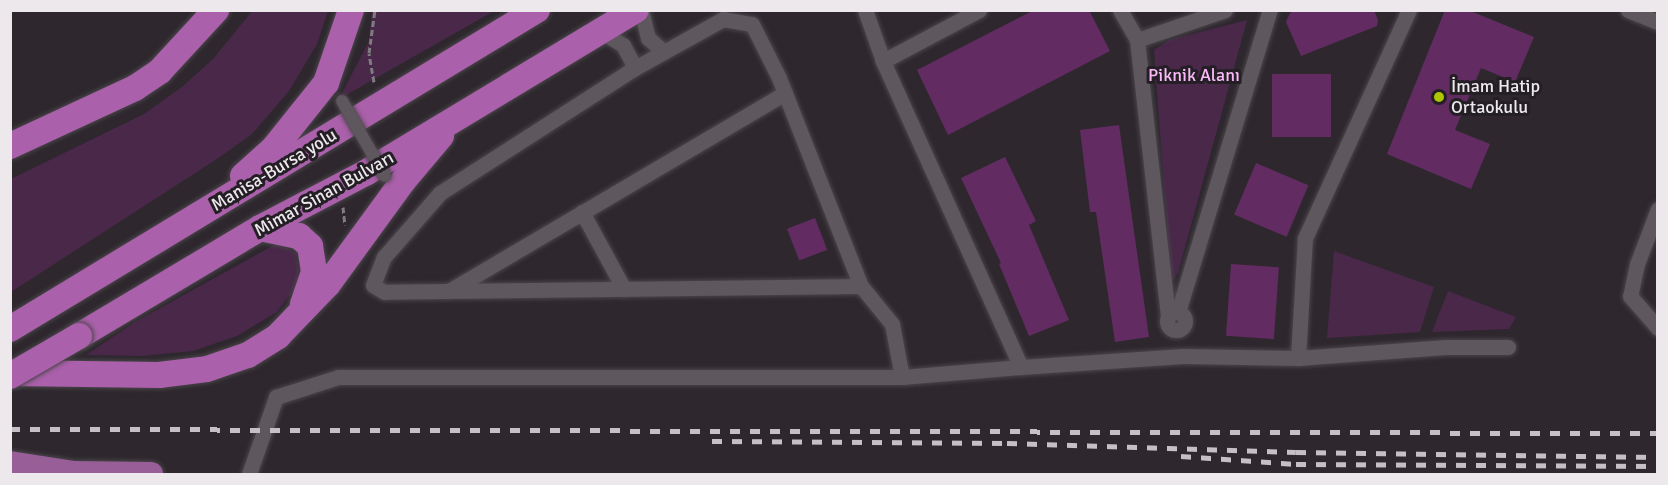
<!DOCTYPE html>
<meta charset="utf-8">
<style>
body{margin:0}
#map{position:relative;width:1668px;height:485px;overflow:hidden;background:#2e282e;font-family:Signika,sans-serif}
div>[style]{position:absolute}
[style*='--x']{left:calc(var(--x)*1px);top:calc(var(--y)*1px);width:calc(var(--w)*1px);rotate:calc(var(--a)*1deg)}
.green>*{inset:0;background:#492849}
.building>*{inset:0;background:#622b62;transform-origin:0 0}
.path>*{height:3px;margin-top:-1.5px;transform-origin:0;background:repeating-linear-gradient(90deg,#807b80 0 6px,transparent 0 9px)}
.roads{filter:drop-shadow(0 0 2px #494549) drop-shadow(0 0 2px #494549)}
.minor>*{height:15px;margin:-7.5px;padding:0 7.5px;transform-origin:7.5px;border-radius:7.5px;background:#5e575e}
.minor>.ring{margin:-7.5px;padding:0;box-sizing:content-box;background:none;border:15px solid #5e575e;border-radius:50%}
.primary>*{height:24px;margin:-12px;padding:0 12px;transform-origin:12px;border-radius:12px;background:#975e97}
.trunk>*{height:26px;margin:-13px;padding:0 13px;transform-origin:13px;border-radius:13px;background:#aa60aa}
.rail>*{height:4.5px;margin-top:-2.25px;transform-origin:0;background:repeating-linear-gradient(90deg,#c5c0c5 0 10px,transparent 0 20px)}
.bridges{filter:drop-shadow(0 0 2px #494549) drop-shadow(0 0 2px #494549)}
.pedestrian-bridge>*{height:12px;margin:-6px;padding:0 6px;transform-origin:6px;border-radius:6px;background:#5e575e}
.trunk-bridge>*{height:26px;margin:-13px;padding:0 13px;transform-origin:13px;border-radius:13px;background:#aa60aa}
.dots>*{width:16px;height:16px;translate:-50% -50%;box-sizing:border-box;border:3px solid #241f24;border-radius:50%}
span{translate:-50% -50%;white-space:nowrap;text-align:center;line-height:1.15;-webkit-text-stroke:6px #241f24;paint-order:stroke}
.park-label{font-size:18px;color:#fbb9f9}
.poi-label{font-size:18px;color:#ece8ec}
.left{translate:0 -50%;text-align:left}
.street-label{font-size:18px;color:#ece8ec}
.frame{position:absolute;inset:0;border:12px solid #ece8ec;pointer-events:none}
</style>
<div id="map">
<div class="green">
<i style="clip-path:polygon(253px 10px,328px 11px,317px 44px,289px 91px,252px 134px,220px 157px,11px 292px,11px 179px,144px 114px,182px 87px,213px 59px)"></i>
<i style="clip-path:polygon(372px 11px,494px 11px,339px 99px,369px 41px)"></i>
<i style="clip-path:polygon(1247px 20px,1178px 273px,1171px 283px,1154px 50px,1169px 40px)"></i>
<i style="clip-path:polygon(274px 245px,282px 245px,295px 253px,299px 270px,296px 287px,277px 312px,237px 336px,193px 351px,142px 356px,86px 355px,135px 322px)"></i>
<i style="clip-path:polygon(1334px 251px,1434px 287px,1420px 332px,1327px 338px)"></i>
<i style="clip-path:polygon(1448px 291px,1516px 317px,1509px 329px,1432px 332px)"></i>
</div>
<div class="building">
<i style="clip-path:polygon(1034px 10px,1089px 10px,1110px 51px,948px 135px,917px 70px)"></i>
<i style="clip-path:polygon(1296px 10px,1374px 10px,1378px 20px,1377px 26px,1301px 56px,1286px 22px,1290px 13px)"></i>
<i style="clip-path:polygon(1445px 10px,1468px 10px,1534px 37px,1515px 82px,1481px 68px,1455px 130px,1490px 144px,1471px 189px,1387px 154px)"></i>
<i style="left:1272px;top:74px;width:59px;height:63px"></i>
<i style="clip-path:polygon(1119px 125px,1149px 337px,1115px 342px,1096px 212px,1090px 212px,1080px 130px)"></i>
<i style="clip-path:polygon(1005px 157px,1036px 221px,1029px 225px,1069px 320px,1029px 336px,999px 264px,1001px 263px,961px 178px)"></i>
<i style="left:1256px;top:163px;width:57px;height:56px;rotate:23deg"></i>
<i style="left:815px;top:218px;width:34px;height:30px;rotate:69deg"></i>
<i style="left:1231px;top:264px;width:48px;height:72px;rotate:4deg"></i>
</div>
<div class="path">
<i style="--x:374;--y:82;--w:29;--a:-100"></i>
<i style="--x:369;--y:53;--w:43;--a:-82.1"></i>
<i style="--x:343;--y:207;--w:18;--a:84"></i>
</div>
<div class="roads">
<div class="minor">
<i style="--x:641;--y:10;--w:29;--a:76"></i>
<i style="--x:648;--y:38;--w:20;--a:41"></i>
<i style="--x:1120;--y:10;--w:34;--a:60"></i>
<i style="--x:1137;--y:40;--w:279;--a:83.6"></i>
<i style="--x:1628;--y:10;--w:32;--a:22"></i>
<i style="--x:602;--y:32;--w:25;--a:32"></i>
<i style="--x:623;--y:45;--w:26;--a:62"></i>
<i style="--x:1137;--y:40;--w:93;--a:-18.8"></i>
<i style="--x:883;--y:61;--w:109;--a:-28"></i>
<i style="--x:1658;--y:209;--w:59;--a:110.9"></i>
<i style="--x:1637;--y:264;--w:33;--a:102"></i>
<i style="--x:1630;--y:296;--w:43;--a:48.8"></i>
<i style="--x:582;--y:212;--w:88;--a:61.4"></i>
<i style="--x:861;--y:286;--w:477;--a:179.3"></i>
<i style="--x:384;--y:292;--w:13;--a:-148"></i>
<i style="--x:373;--y:285;--w:30;--a:-69"></i>
<i style="--x:384;--y:257;--w:85;--a:-48.8"></i>
<i style="--x:440;--y:193;--w:232;--a:-32.7"></i>
<i style="--x:635;--y:68;--w:101;--a:-29.1"></i>
<i style="--x:723;--y:19;--w:29;--a:10"></i>
<i style="--x:752;--y:24;--w:60;--a:63.4"></i>
<i style="--x:779;--y:78;--w:224;--a:68.5"></i>
<i style="--x:861;--y:286;--w:49;--a:50.8"></i>
<i style="--x:892;--y:324;--w:54;--a:79.3"></i>
<i style="--x:449;--y:291;--w:390;--a:-30.5"></i>
<i style="--x:1178;--y:312;--w:316;--a:-73.1"></i>
<i class="ring" style="left:1167px;top:312px;width:3px;height:3px"></i>
<i style="--x:1298;--y:358;--w:120;--a:-86.7"></i>
<i style="--x:1305;--y:238;--w:251;--a:-65.5"></i>
<i style="--x:1021;--y:367;--w:162;--a:-3.9"></i>
<i style="--x:1183;--y:356;--w:115;--a:1"></i>
<i style="--x:1298;--y:358;--w:148;--a:-4.3"></i>
<i style="--x:1446;--y:347;--w:62;--a:0"></i>
<i style="--x:249;--y:474;--w:82;--a:-70.7"></i>
<i style="--x:276;--y:397;--w:65;--a:-17.9"></i>
<i style="--x:338;--y:377;--w:564;--a:0"></i>
<i style="--x:902;--y:377;--w:119;--a:-4.8"></i>
<i style="--x:1021;--y:367;--w:336;--a:-114.3"></i>
<i style="--x:883;--y:61;--w:54;--a:-109.4"></i>
</div>
<div class="primary">
<i style="--x:10;--y:463;--w:65;--a:8.9"></i>
<i style="--x:74;--y:473;--w:77;--a:0.7"></i>
</div>
<div class="trunk">
<i style="--x:10;--y:146;--w:138;--a:-24.9"></i>
<i style="--x:135;--y:88;--w:30;--a:-34"></i>
<i style="--x:160;--y:71;--w:83;--a:-47.4"></i>
<i style="--x:243;--y:176;--w:42;--a:-42.1"></i>
<i style="--x:274;--y:148;--w:83;--a:-51.3"></i>
<i style="--x:326;--y:83;--w:77;--a:-71.1"></i>
<i style="--x:260;--y:228;--w:40;--a:12"></i>
<i style="--x:299;--y:236;--w:15;--a:42"></i>
<i style="--x:310;--y:246;--w:26;--a:81"></i>
<i style="--x:314;--y:272;--w:34;--a:109"></i>
<i style="--x:10;--y:329;--w:616;--a:-31.19"></i>
<i style="--x:79;--y:336;--w:211;--a:-30.8"></i>
<i style="--x:260;--y:228;--w:121;--a:-27.6"></i>
<i style="--x:367;--y:172;--w:314;--a:-31.1"></i>
<i style="--x:10;--y:373;--w:149;--a:0.8"></i>
<i style="--x:159;--y:375;--w:48;--a:-7.1"></i>
<i style="--x:207;--y:369;--w:43;--a:-18.9"></i>
<i style="--x:248;--y:355;--w:36;--a:-32"></i>
<i style="--x:278;--y:336;--w:72;--a:-46.1"></i>
<i style="--x:328;--y:284;--w:127;--a:-53.9"></i>
<i style="--x:403;--y:181;--w:59;--a:-49.8"></i>
</div>
</div>
<div class="rail">
<i style="--x:10;--y:429;--w:1648;--a:0.14"></i>
<i style="--x:712;--y:441;--w:295;--a:0.4"></i>
<i style="--x:1007;--y:443;--w:289;--a:1.8"></i>
<i style="--x:1296;--y:452;--w:362;--a:0.8"></i>
<i style="--x:1181;--y:456;--w:115;--a:4"></i>
<i style="--x:1296;--y:464;--w:362;--a:0.3"></i>
</div>
<div class="bridges">
<div class="pedestrian-bridge">
<i style="--x:342;--y:101;--w:86;--a:60.2"></i>
</div>
<div class="trunk-bridge">
<i style="--x:10;--y:376;--w:80;--a:-30.1"></i>
</div>
</div>
<div class="dots">
<i style="left:1439px;top:97px;background:#b0c501"></i>
</div>
<div class="park-label">
<span style="left:1194px;top:75px">Piknik Alanı</span>
</div>
<div class="poi-label">
<span class="left" style="left:1451px;top:97px">İmam Hatip<br>Ortaokulu</span>
</div>
<div class="street-label">
<span style="left:274px;top:170px;rotate:-31deg">Manisa-Bursa yolu</span>
<span style="left:324px;top:194px;rotate:-29deg">Mimar Sinan Bulvarı</span>
</div>
<div class="frame"></div>
</div>
